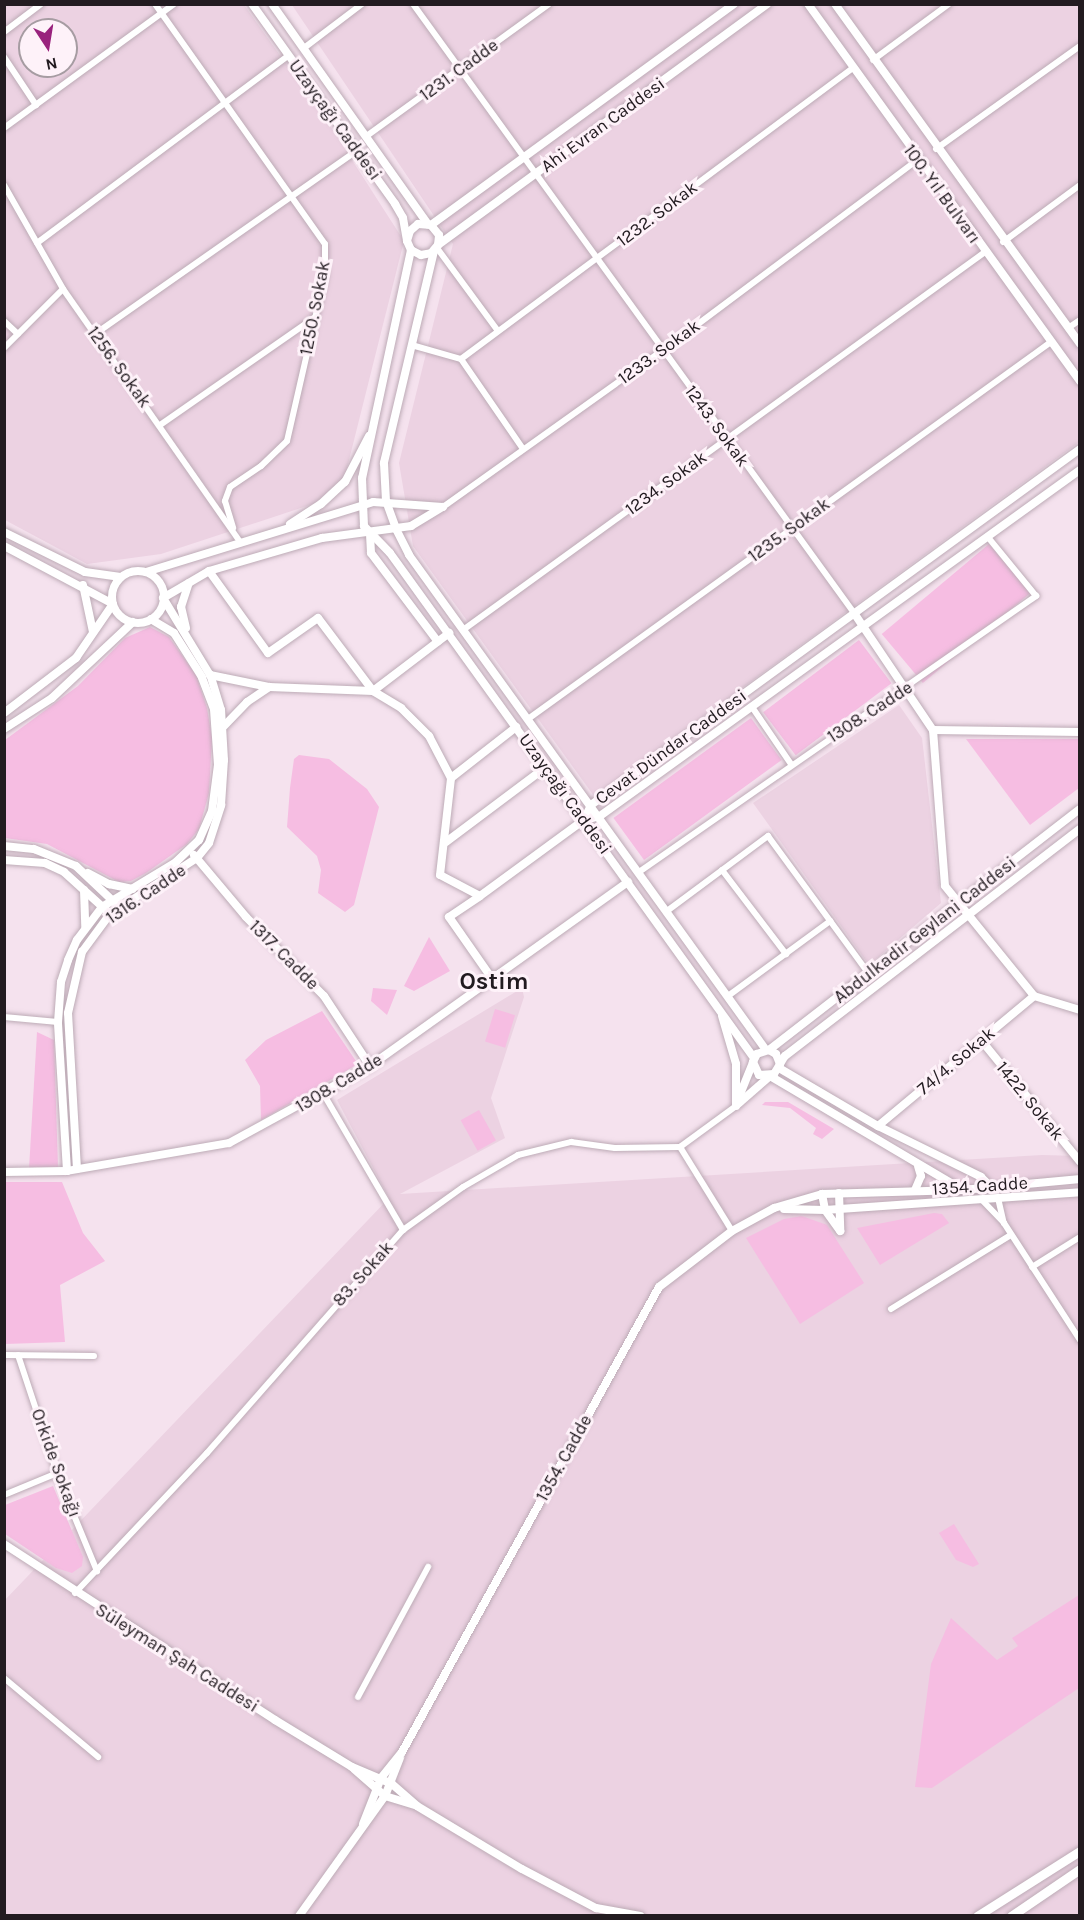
<!DOCTYPE html>
<meta charset="utf-8">
<style>
body{margin:0}
#map{position:relative;width:1084px;height:1920px;overflow:hidden;background:#f5e2ee;font-family:Karla,sans-serif}
div>[style]{position:absolute}
[style*='--x']{left:calc(var(--x)*1px);top:calc(var(--y)*1px);width:calc(var(--w)*1px);rotate:calc(var(--a)*1deg)}
.built>*{inset:0;background:#ecd2e2}
.green>*{inset:0;background:#f6bde2;transform-origin:0 0}
.roads{filter:drop-shadow(0 0 2px #bdabb6) drop-shadow(0 0 2px #bdabb6)}
.street>*{height:6px;margin:-3px;padding:0 3px;transform-origin:3px;border-radius:3px;background:#fff}
.secondary>*{height:8px;margin:-4px;padding:0 4px;transform-origin:4px;border-radius:4px;background:#fff}
.secondary>.ring{margin:-4px;padding:0;box-sizing:content-box;background:none;border:8px solid #fff;border-radius:50%}
.primary>*{height:9px;margin:-4.5px;padding:0 4.5px;transform-origin:4.5px;border-radius:4.5px;background:#fff}
span{translate:-50% -50%;white-space:nowrap;text-align:center;line-height:1.15;-webkit-text-stroke:6px #fef2f9;paint-order:stroke}
.street-label{font-size:18px;color:#221b20}
.district-label{font-size:24px;color:#221b20;font-weight:700}
.frame{position:absolute;inset:0;border:6px solid #221b20;pointer-events:none}
.north{position:absolute;left:18px;top:18px;width:60px;height:60px;box-sizing:border-box;background:#fef2f9;border:2px solid #a69ca2;border-radius:50%;rotate:168deg;font-size:16px;font-weight:700;line-height:24px;text-align:center;color:#221b20}
.north::after{content:'';display:block;margin:auto;width:21px;height:27px;background:#99227d;clip-path:polygon(50% 0,100% 100%,50% 72%,0 100%)}
</style>
<div id="map">
<div class="built">
<i style="clip-path:polygon(evenodd,4px 5px,244px 5px,327px 121px,404px 241px,345px 476px,316px 503px,161px 554px,87px 564px,5px 520px,4px 5px,30px 30px,66px 30px,66px 66px,30px 66px,30px 30px)"></i>
<i style="clip-path:polygon(292px 5px,1079px 5px,1079px 442px,594px 796px,413px 546px,399px 463px,453px 244px)"></i>
<i style="clip-path:polygon(899px 705px,922px 738px,941px 903px,869px 965px,753px 803px)"></i>
<i style="clip-path:polygon(522px 988px,524px 997px,491px 1098px,505px 1138px,400px 1194px,1042px 1155px,1079px 1156px,1079px 1915px,5px 1915px,4px 1601px,389px 1198px,337px 1100px)"></i>
</div>
<div class="green">
<i style="left:989px;top:544px;width:64px;height:140px;rotate:50deg"></i>
<i style="clip-path:polygon(150px 627px,169px 637px,196px 675px,207px 708px,212px 738px,209px 793px,199px 829px,187px 844px,146px 873px,131px 881px,119px 882px,47px 844px,5px 838px,5px 740px,78px 686px,125px 638px)"></i>
<i style="left:859px;top:640px;width:54px;height:120px;rotate:53deg"></i>
<i style="left:751px;top:718px;width:52px;height:170px;rotate:54deg"></i>
<i style="clip-path:polygon(966px 739px,1079px 739px,1079px 788px,1030px 825px)"></i>
<i style="clip-path:polygon(299px 755px,329px 759px,367px 789px,379px 807px,354px 905px,345px 912px,318px 893px,321px 870px,317px 856px,287px 827px,290px 788px,294px 759px)"></i>
<i style="clip-path:polygon(429px 937px,450px 971px,414px 991px,404px 986px)"></i>
<i style="clip-path:polygon(373px 988px,397px 990px,387px 1015px,371px 1001px)"></i>
<i style="left:495px;top:1009px;width:21px;height:34px;rotate:17deg"></i>
<i style="clip-path:polygon(322px 1011px,358px 1064px,261px 1120px,260px 1086px,245px 1060px,266px 1040px)"></i>
<i style="clip-path:polygon(37px 1032px,54px 1040px,58px 1168px,29px 1169px)"></i>
<i style="clip-path:polygon(765px 1102px,788px 1102px,834px 1129px,822px 1139px,813px 1134px,816px 1128px,790px 1108px,762px 1105px)"></i>
<i style="left:479px;top:1110px;width:35px;height:21px;rotate:61deg"></i>
<i style="clip-path:polygon(4px 1182px,62px 1182px,83px 1233px,105px 1261px,60px 1285px,65px 1342px,5px 1344px)"></i>
<i style="clip-path:polygon(934px 1213px,942px 1214px,949px 1223px,880px 1265px,857px 1228px)"></i>
<i style="clip-path:polygon(802px 1216px,827px 1225px,864px 1283px,800px 1324px,746px 1238px,784px 1219px)"></i>
<i style="clip-path:polygon(53px 1486px,83px 1557px,82px 1566px,72px 1573px,56px 1568px,5px 1534px,5px 1505px)"></i>
<i style="clip-path:polygon(954px 1524px,979px 1564px,973px 1567px,956px 1560px,939px 1533px)"></i>
<i style="clip-path:polygon(1079px 1595px,1079px 1688px,932px 1788px,915px 1787px,931px 1664px,951px 1618px,997px 1660px,1018px 1646px,1012px 1638px)"></i>
</div>
<div class="roads">
<div class="street">
<i style="--x:155;--y:4;--w:294;--a:54.7"></i>
<i style="--x:325;--y:244;--w:31;--a:90"></i>
<i style="--x:325;--y:275;--w:170;--a:102.9"></i>
<i style="--x:287;--y:441;--w:36;--a:136"></i>
<i style="--x:261;--y:466;--w:37;--a:146"></i>
<i style="--x:230;--y:487;--w:15;--a:110"></i>
<i style="--x:225;--y:501;--w:28;--a:73"></i>
<i style="--x:413;--y:4;--w:752;--a:54.09"></i>
<i style="--x:4;--y:32;--w:46;--a:-37.1"></i>
<i style="--x:304;--y:48;--w:73;--a:-37.2"></i>
<i style="--x:4;--y:57;--w:58;--a:56.3"></i>
<i style="--x:873;--y:60;--w:94;--a:-36.4"></i>
<i style="--x:4;--y:128;--w:210;--a:-36.1"></i>
<i style="--x:368;--y:135;--w:223;--a:-35.9"></i>
<i style="--x:936;--y:149;--w:177;--a:-35.6"></i>
<i style="--x:4;--y:185;--w:120;--a:60.4"></i>
<i style="--x:63;--y:289;--w:310;--a:55"></i>
<i style="--x:1003;--y:242;--w:96;--a:-36.5"></i>
<i style="--x:37;--y:243;--w:313;--a:-36.7"></i>
<i style="--x:437;--y:248;--w:103;--a:53.7"></i>
<i style="--x:4;--y:321;--w:19;--a:43"></i>
<i style="--x:1068;--y:328;--w:14;--a:-34"></i>
<i style="--x:95;--y:334;--w:319;--a:-35"></i>
<i style="--x:415;--y:346;--w:48;--a:15.8"></i>
<i style="--x:461;--y:359;--w:109;--a:55.4"></i>
<i style="--x:4;--y:348;--w:83;--a:-45"></i>
<i style="--x:461;--y:359;--w:487;--a:-36.6"></i>
<i style="--x:160;--y:425;--w:188;--a:-34.8"></i>
<i style="--x:443;--y:507;--w:269;--a:-35.5"></i>
<i style="--x:662;--y:351;--w:319;--a:-36.8"></i>
<i style="--x:463;--y:630;--w:644;--a:-35.91"></i>
<i style="--x:752;--y:707;--w:69;--a:55.6"></i>
<i style="--x:528;--y:719;--w:645;--a:-35.79"></i>
<i style="--x:722;--y:870;--w:106;--a:52.7"></i>
<i style="--x:639;--y:872;--w:484;--a:-34.8"></i>
<i style="--x:1036;--y:596;--w:77;--a:-129.2"></i>
<i style="--x:667;--y:911;--w:126;--a:-36.6"></i>
<i style="--x:768;--y:836;--w:171;--a:53.8"></i>
<i style="--x:728;--y:996;--w:127;--a:-36.3"></i>
<i style="--x:4;--y:1017;--w:54;--a:5.3"></i>
<i style="--x:323;--y:1093;--w:159;--a:59.7"></i>
<i style="--x:680;--y:1147;--w:99;--a:58.2"></i>
<i style="--x:998;--y:1198;--w:26;--a:77"></i>
<i style="--x:981;--y:1199;--w:33;--a:46"></i>
<i style="--x:1004;--y:1223;--w:140;--a:57"></i>
<i style="--x:1032;--y:1267;--w:57;--a:-32"></i>
<i style="--x:891;--y:1309;--w:141;--a:-31.7"></i>
<i style="--x:4;--y:1355;--w:90;--a:0.6"></i>
<i style="--x:18;--y:1355;--w:131;--a:71.7"></i>
<i style="--x:59;--y:1479;--w:100;--a:67.6"></i>
<i style="--x:4;--y:1495;--w:57;--a:-22.5"></i>
<i style="--x:75;--y:1593;--w:192;--a:-46.7"></i>
<i style="--x:207;--y:1453;--w:297;--a:-48.7"></i>
<i style="--x:403;--y:1230;--w:74;--a:-35.6"></i>
<i style="--x:463;--y:1187;--w:64;--a:-30.2"></i>
<i style="--x:518;--y:1155;--w:55;--a:-13.8"></i>
<i style="--x:571;--y:1142;--w:44;--a:7.8"></i>
<i style="--x:615;--y:1148;--w:65;--a:-0.9"></i>
<i style="--x:680;--y:1147;--w:69;--a:-36.2"></i>
<i style="--x:4;--y:1678;--w:123;--a:40"></i>
<i style="--x:358;--y:1697;--w:148;--a:-61.7"></i>
</div>
<div class="secondary">
<i style="--x:252;--y:4;--w:246;--a:54.4"></i>
<i style="--x:395;--y:204;--w:16;--a:60"></i>
<i style="--x:403;--y:218;--w:23;--a:80"></i>
<i style="--x:407;--y:241;--w:10;--a:66"></i>
<i style="--x:411;--y:250;--w:11;--a:27"></i>
<i style="--x:421;--y:255;--w:10;--a:-11"></i>
<i style="--x:431;--y:253;--w:11;--a:-49"></i>
<i style="--x:438;--y:245;--w:10;--a:-84"></i>
<i style="--x:439;--y:235;--w:13;--a:-129"></i>
<i style="--x:431;--y:225;--w:13;--a:-176"></i>
<i style="--x:418;--y:224;--w:11;--a:139"></i>
<i style="--x:410;--y:231;--w:10;--a:107"></i>
<i style="--x:272;--y:4;--w:270;--a:54.7"></i>
<i style="--x:808;--y:4;--w:465;--a:54.2"></i>
<i style="--x:835;--y:4;--w:419;--a:54.2"></i>
<i style="--x:431;--y:225;--w:375;--a:-36.1"></i>
<i style="--x:438;--y:245;--w:408;--a:-36.2"></i>
<i style="--x:411;--y:250;--w:233;--a:102.1"></i>
<i style="--x:362;--y:478;--w:48;--a:87.6"></i>
<i style="--x:364;--y:526;--w:37;--a:46"></i>
<i style="--x:390;--y:553;--w:623;--a:54.22"></i>
<i style="--x:434;--y:251;--w:218;--a:103.3"></i>
<i style="--x:384;--y:463;--w:38;--a:87"></i>
<i style="--x:386;--y:501;--w:30;--a:70"></i>
<i style="--x:396;--y:529;--w:29;--a:63"></i>
<i style="--x:409;--y:555;--w:610;--a:54.2"></i>
<i style="--x:290;--y:524;--w:37;--a:-33"></i>
<i style="--x:321;--y:504;--w:33;--a:-43"></i>
<i style="--x:345;--y:482;--w:52;--a:-62.4"></i>
<i style="--x:4;--y:532;--w:90;--a:26.3"></i>
<i style="--x:85;--y:572;--w:36;--a:8"></i>
<i style="--x:370;--y:534;--w:19;--a:87"></i>
<i style="--x:371;--y:553;--w:111;--a:53"></i>
<i style="--x:4;--y:546;--w:123;--a:28"></i>
<i style="--x:209;--y:571;--w:101;--a:54.3"></i>
<i style="--x:268;--y:653;--w:61;--a:-35"></i>
<i style="--x:318;--y:618;--w:91;--a:53"></i>
<i style="--x:373;--y:691;--w:96;--a:-37.3"></i>
<i class="ring" style="left:112px;top:571px;width:44px;height:44px"></i>
<i style="--x:146;--y:572;--w:238;--a:-17.1"></i>
<i style="--x:373;--y:502;--w:70;--a:4.1"></i>
<i style="--x:83;--y:585;--w:48;--a:78"></i>
<i style="--x:854;--y:613;--w:141;--a:56"></i>
<i style="--x:933;--y:730;--w:156;--a:85.6"></i>
<i style="--x:945;--y:886;--w:141;--a:51"></i>
<i style="--x:1034;--y:996;--w:48;--a:16.9"></i>
<i style="--x:186;--y:628;--w:22;--a:-103"></i>
<i style="--x:181;--y:607;--w:25;--a:-72"></i>
<i style="--x:210;--y:675;--w:60;--a:11.5"></i>
<i style="--x:269;--y:687;--w:104;--a:2.2"></i>
<i style="--x:373;--y:691;--w:33;--a:31"></i>
<i style="--x:401;--y:708;--w:40;--a:45"></i>
<i style="--x:429;--y:736;--w:47;--a:62.4"></i>
<i style="--x:4;--y:713;--w:91;--a:-37.4"></i>
<i style="--x:76;--y:658;--w:65;--a:-55.6"></i>
<i style="--x:224;--y:726;--w:33;--a:-46"></i>
<i style="--x:247;--y:702;--w:27;--a:-34"></i>
<i style="--x:4;--y:729;--w:57;--a:-32.9"></i>
<i style="--x:52;--y:698;--w:111;--a:-43.2"></i>
<i style="--x:933;--y:730;--w:147;--a:0.8"></i>
<i style="--x:584;--y:820;--w:17;--a:-65"></i>
<i style="--x:591;--y:805;--w:605;--a:-36.06"></i>
<i style="--x:446;--y:842;--w:125;--a:-36.9"></i>
<i style="--x:4;--y:846;--w:30;--a:6"></i>
<i style="--x:34;--y:849;--w:45;--a:22"></i>
<i style="--x:76;--y:866;--w:54;--a:43.5"></i>
<i style="--x:194;--y:855;--w:81;--a:50"></i>
<i style="--x:246;--y:917;--w:111;--a:45.4"></i>
<i style="--x:324;--y:996;--w:84;--a:56.7"></i>
<i style="--x:4;--y:860;--w:41;--a:4.2"></i>
<i style="--x:45;--y:863;--w:21;--a:25"></i>
<i style="--x:64;--y:872;--w:58;--a:42.2"></i>
<i style="--x:88;--y:873;--w:24;--a:28"></i>
<i style="--x:109;--y:884;--w:24;--a:12"></i>
<i style="--x:84;--y:890;--w:37;--a:88"></i>
<i style="--x:480;--y:896;--w:129;--a:-36.2"></i>
<i style="--x:584;--y:820;--w:16;--a:-14"></i>
<i style="--x:600;--y:816;--w:592;--a:-35.79"></i>
<i style="--x:493;--y:980;--w:77;--a:-124.9"></i>
<i style="--x:449;--y:917;--w:37;--a:-34"></i>
<i style="--x:480;--y:896;--w:45;--a:-152.3"></i>
<i style="--x:440;--y:875;--w:98;--a:-83.5"></i>
<i style="--x:451;--y:778;--w:83;--a:-38.1"></i>
<i style="--x:722;--y:1016;--w:50;--a:73.7"></i>
<i style="--x:736;--y:1064;--w:42;--a:90"></i>
<i style="--x:981;--y:1040;--w:157;--a:50.9"></i>
<i style="--x:769;--y:1050;--w:393;--a:-37.8"></i>
<i style="--x:780;--y:1064;--w:11;--a:-112"></i>
<i style="--x:776;--y:1054;--w:8;--a:-150"></i>
<i style="--x:769;--y:1050;--w:13;--a:162"></i>
<i style="--x:757;--y:1054;--w:9;--a:117"></i>
<i style="--x:753;--y:1062;--w:14;--a:65"></i>
<i style="--x:759;--y:1075;--w:15;--a:-4"></i>
<i style="--x:774;--y:1074;--w:21;--a:-59"></i>
<i style="--x:785;--y:1056;--w:372;--a:-37.6"></i>
<i style="--x:779;--y:1068;--w:115;--a:30.4"></i>
<i style="--x:878;--y:1126;--w:115;--a:26.3"></i>
<i style="--x:981;--y:1177;--w:16;--a:45"></i>
<i style="--x:770;--y:1076;--w:222;--a:30.6"></i>
<i style="--x:739;--y:1097;--w:38;--a:-68"></i>
<i style="--x:738;--y:1104;--w:41;--a:-41.1"></i>
<i style="--x:878;--y:1126;--w:203;--a:-39.8"></i>
<i style="--x:77;--y:1169;--w:156;--a:-93.3"></i>
<i style="--x:68;--y:1013;--w:63;--a:-77.1"></i>
<i style="--x:82;--y:952;--w:47;--a:-53.6"></i>
<i style="--x:110;--y:914;--w:103;--a:-32.8"></i>
<i style="--x:197;--y:858;--w:19;--a:-51"></i>
<i style="--x:209;--y:843;--w:40;--a:-72"></i>
<i style="--x:221;--y:805;--w:45;--a:-86.2"></i>
<i style="--x:224;--y:760;--w:50;--a:-93.4"></i>
<i style="--x:221;--y:710;--w:37;--a:-107"></i>
<i style="--x:210;--y:675;--w:90;--a:-121.4"></i>
<i style="--x:163;--y:598;--w:53;--a:-30.4"></i>
<i style="--x:209;--y:571;--w:118;--a:-16.3"></i>
<i style="--x:322;--y:538;--w:90;--a:-7.7"></i>
<i style="--x:411;--y:526;--w:37;--a:-31"></i>
<i style="--x:67;--y:1171;--w:149;--a:-93.5"></i>
<i style="--x:58;--y:1022;--w:40;--a:-85.7"></i>
<i style="--x:61;--y:982;--w:23;--a:-72"></i>
<i style="--x:68;--y:960;--w:22;--a:-66"></i>
<i style="--x:77;--y:940;--w:41;--a:-52.9"></i>
<i style="--x:102;--y:907;--w:87;--a:-31.3"></i>
<i style="--x:176;--y:862;--w:32;--a:-44"></i>
<i style="--x:199;--y:840;--w:32;--a:-66"></i>
<i style="--x:212;--y:811;--w:46;--a:-82.6"></i>
<i style="--x:218;--y:765;--w:56;--a:-94.1"></i>
<i style="--x:214;--y:709;--w:34;--a:-111"></i>
<i style="--x:202;--y:677;--w:52;--a:-122.5"></i>
<i style="--x:174;--y:633;--w:27;--a:-149"></i>
<i style="--x:4;--y:1172;--w:63;--a:-0.9"></i>
<i style="--x:67;--y:1171;--w:164;--a:-9.8"></i>
<i style="--x:229;--y:1143;--w:161;--a:-28.6"></i>
<i style="--x:370;--y:1066;--w:317;--a:-35.5"></i>
<i style="--x:915;--y:1190;--w:15;--a:-67"></i>
<i style="--x:921;--y:1176;--w:10;--a:-107"></i>
<i style="--x:839;--y:1193;--w:38;--a:88"></i>
<i style="--x:822;--y:1194;--w:16;--a:79"></i>
<i style="--x:825;--y:1210;--w:26;--a:54"></i>
<i style="--x:784;--y:1209;--w:41;--a:1.4"></i>
<i style="--x:825;--y:1210;--w:256;--a:-4"></i>
<i style="--x:4;--y:1544;--w:323;--a:33"></i>
<i style="--x:275;--y:1720;--w:90;--a:31.4"></i>
<i style="--x:352;--y:1767;--w:43;--a:23"></i>
<i style="--x:392;--y:1784;--w:33;--a:41"></i>
<i style="--x:417;--y:1806;--w:122;--a:31"></i>
<i style="--x:522;--y:1869;--w:84;--a:27.8"></i>
<i style="--x:596;--y:1908;--w:45;--a:10.3"></i>
<i style="--x:354;--y:1769;--w:41;--a:41.1"></i>
<i style="--x:385;--y:1796;--w:30;--a:17"></i>
<i style="--x:363;--y:1824;--w:49;--a:-68.6"></i>
<i style="--x:381;--y:1778;--w:33;--a:-51"></i>
<i style="--x:402;--y:1752;--w:531;--a:-61.07"></i>
<i style="--x:659;--y:1287;--w:92;--a:-37.5"></i>
<i style="--x:732;--y:1231;--w:48;--a:-28.7"></i>
<i style="--x:774;--y:1208;--w:50;--a:-16.3"></i>
<i style="--x:822;--y:1194;--w:140;--a:-1.6"></i>
<i style="--x:962;--y:1190;--w:119;--a:-5.3"></i>
<i style="--x:299;--y:1916;--w:148;--a:-54.4"></i>
<i style="--x:385;--y:1796;--w:41;--a:-68.5"></i>
</div>
<div class="primary">
<i style="--x:977;--y:1916;--w:122;--a:-32.3"></i>
<i style="--x:1011;--y:1916;--w:83;--a:-34.3"></i>
</div>
</div>
<div class="street-label">
<span style="left:459px;top:70px;rotate:-36deg">1231. Cadde</span>
<span style="left:335px;top:120px;rotate:54deg">Uzayçağı Caddesi</span>
<span style="left:603px;top:125px;rotate:-36deg">Ahi Evran Caddesi</span>
<span style="left:942px;top:194px;rotate:54deg">100. Yıl Bulvarı</span>
<span style="left:657px;top:214px;rotate:-37deg">1232. Sokak</span>
<span style="left:315px;top:308px;rotate:-79deg">1250. Sokak</span>
<span style="left:659px;top:352px;rotate:-36deg">1233. Sokak</span>
<span style="left:119px;top:367px;rotate:54deg">1256. Sokak</span>
<span style="left:717px;top:426px;rotate:54deg">1243. Sokak</span>
<span style="left:666px;top:483px;rotate:-36deg">1234. Sokak</span>
<span style="left:789px;top:530px;rotate:-36deg">1235. Sokak</span>
<span style="left:870px;top:712px;rotate:-33deg">1308. Cadde</span>
<span style="left:671px;top:747px;rotate:-36deg">Cevat Dündar Caddesi</span>
<span style="left:565px;top:794px;rotate:54deg">Uzayçağı Caddesi</span>
<span style="left:146px;top:894px;rotate:-34deg">1316. Cadde</span>
<span style="left:925px;top:930px;rotate:-38deg">Abdulkadir Geylani Caddesi</span>
<span style="left:284px;top:955px;rotate:45deg">1317. Cadde</span>
<span style="left:956px;top:1061px;rotate:-40deg">74/4. Sokak</span>
<span style="left:339px;top:1083px;rotate:-31deg">1308. Cadde</span>
<span style="left:1030px;top:1101px;rotate:51deg">1422. Sokak</span>
<span style="left:980px;top:1186px;rotate:-4deg">1354. Cadde</span>
<span style="left:363px;top:1274px;rotate:-48deg">83. Sokak</span>
<span style="left:564px;top:1458px;rotate:-61deg">1354. Cadde</span>
<span style="left:56px;top:1463px;rotate:70deg">Orkide Sokağı</span>
<span style="left:177px;top:1658px;rotate:32deg">Süleyman Şah Caddesi</span>
</div>
<div class="district-label">
<span style="left:494px;top:982px">Ostim</span>
</div>
<div class="frame"></div>
<div class="north">N</div>
</div>
